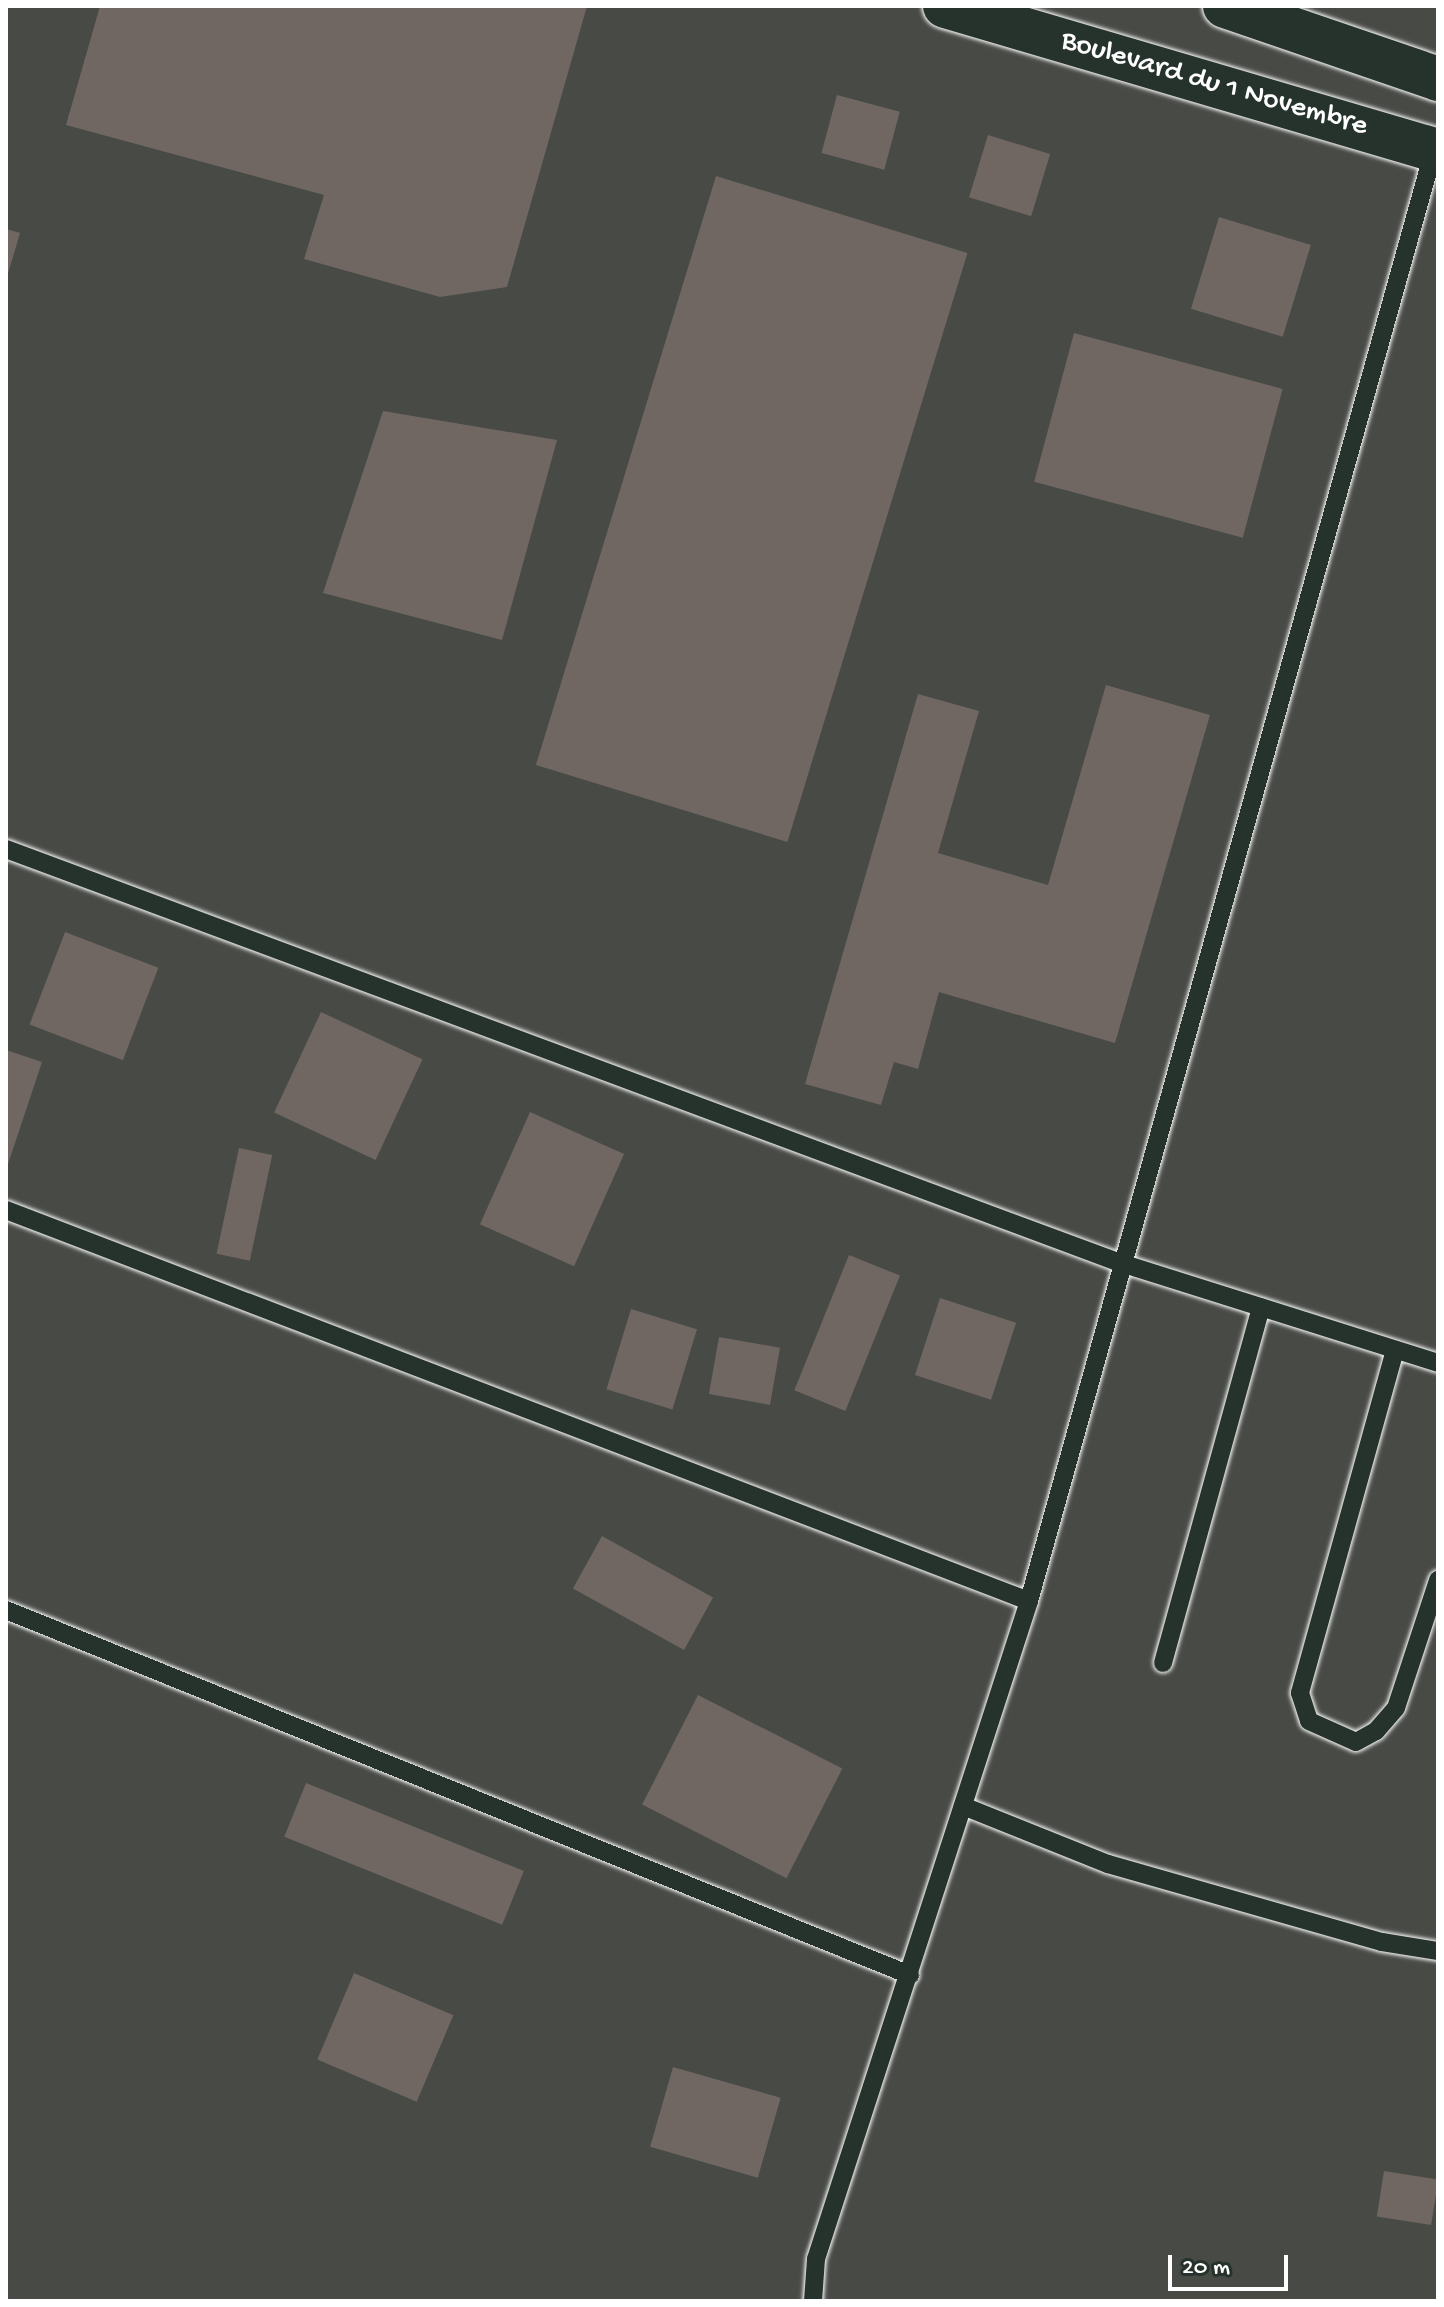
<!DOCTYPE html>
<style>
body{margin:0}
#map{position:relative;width:1444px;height:2307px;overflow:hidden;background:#353d38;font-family:"Gochi Hand",sans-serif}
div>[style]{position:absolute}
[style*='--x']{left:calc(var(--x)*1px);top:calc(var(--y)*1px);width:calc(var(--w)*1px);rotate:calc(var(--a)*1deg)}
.built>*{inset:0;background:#474a45;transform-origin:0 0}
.building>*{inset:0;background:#706763;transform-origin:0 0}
.roads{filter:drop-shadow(0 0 2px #fff) drop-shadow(0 0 2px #fff)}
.service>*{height:18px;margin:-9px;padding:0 9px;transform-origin:9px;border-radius:9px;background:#26332d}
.primary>*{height:44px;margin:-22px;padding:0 22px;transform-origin:22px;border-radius:22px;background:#26332d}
span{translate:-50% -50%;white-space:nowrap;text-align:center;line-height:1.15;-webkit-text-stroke:7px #26332d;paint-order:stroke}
.street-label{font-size:30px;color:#fff}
.frame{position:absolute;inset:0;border:8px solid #fff;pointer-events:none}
.scale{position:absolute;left:1168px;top:2255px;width:120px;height:36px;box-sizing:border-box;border:4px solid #fff;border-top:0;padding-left:10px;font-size:24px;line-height:28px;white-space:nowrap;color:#fff;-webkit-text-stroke:6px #26332d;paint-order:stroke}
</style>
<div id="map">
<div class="built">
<i style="left:6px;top:6px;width:1432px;height:2295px"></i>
</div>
<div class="building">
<i style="clip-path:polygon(100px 6px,587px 6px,507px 287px,440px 297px,304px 259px,324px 195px,66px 125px)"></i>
<i style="left:837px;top:95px;width:65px;height:60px;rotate:15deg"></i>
<i style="left:988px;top:135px;width:65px;height:65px;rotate:17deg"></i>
<i style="left:716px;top:176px;width:263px;height:616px;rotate:17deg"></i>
<i style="left:1219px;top:217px;width:96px;height:96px;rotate:17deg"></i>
<i style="clip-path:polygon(6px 229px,20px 233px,7px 277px,6px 277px)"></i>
<i style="left:1074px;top:333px;width:216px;height:154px;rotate:15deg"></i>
<i style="clip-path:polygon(383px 411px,557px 440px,502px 640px,323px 593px)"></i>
<i style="clip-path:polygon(1106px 685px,1210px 715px,1115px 1043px,939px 992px,918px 1069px,894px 1062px,881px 1105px,805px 1084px,918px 694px,979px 711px,938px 853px,1048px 885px)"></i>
<i style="left:65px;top:932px;width:100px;height:99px;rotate:21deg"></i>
<i style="left:321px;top:1012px;width:112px;height:111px;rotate:25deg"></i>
<i style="clip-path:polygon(6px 1050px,42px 1062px,7px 1167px,6px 1167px)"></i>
<i style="left:530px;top:1112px;width:103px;height:123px;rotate:24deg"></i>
<i style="left:239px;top:1148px;width:34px;height:108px;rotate:12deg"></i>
<i style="left:849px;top:1255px;width:55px;height:146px;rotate:22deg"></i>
<i style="left:940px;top:1298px;width:80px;height:81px;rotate:18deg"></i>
<i style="left:631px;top:1309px;width:69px;height:84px;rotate:17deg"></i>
<i style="left:719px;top:1337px;width:62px;height:58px;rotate:10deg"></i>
<i style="left:602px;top:1536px;width:127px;height:60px;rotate:29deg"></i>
<i style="left:698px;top:1695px;width:162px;height:123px;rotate:27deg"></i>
<i style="left:306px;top:1783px;width:235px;height:58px;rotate:22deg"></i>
<i style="left:354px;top:1973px;width:108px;height:94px;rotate:23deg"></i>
<i style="left:673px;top:2067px;width:112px;height:83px;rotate:16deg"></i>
<i style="left:1384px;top:2171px;width:55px;height:46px;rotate:9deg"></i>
</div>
<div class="roads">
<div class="service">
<i style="--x:6;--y:849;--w:1186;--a:20.38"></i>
<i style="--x:1118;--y:1262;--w:336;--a:17.5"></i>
<i style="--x:6;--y:1210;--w:1095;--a:20.92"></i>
<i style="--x:1395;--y:1350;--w:356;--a:105.5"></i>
<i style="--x:1300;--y:1693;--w:29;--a:72"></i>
<i style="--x:1309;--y:1721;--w:51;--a:24.1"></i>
<i style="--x:1356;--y:1742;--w:23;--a:-29"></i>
<i style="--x:1376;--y:1731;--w:30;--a:-49"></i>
<i style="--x:1396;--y:1708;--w:135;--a:-71.8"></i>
<i style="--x:6;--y:1610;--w:975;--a:21.99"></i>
<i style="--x:1163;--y:1663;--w:369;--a:-74.6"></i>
<i style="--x:963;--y:1806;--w:156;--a:21.8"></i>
<i style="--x:1108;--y:1864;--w:285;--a:15.9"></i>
<i style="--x:1382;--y:1942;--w:57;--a:9.1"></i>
<i style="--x:813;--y:2301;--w:42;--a:-85.9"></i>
<i style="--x:816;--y:2259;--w:692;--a:-72.06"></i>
<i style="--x:1029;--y:1601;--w:1507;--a:-74.41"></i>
</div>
<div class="primary">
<i style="--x:945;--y:6;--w:514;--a:16.39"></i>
<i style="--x:1225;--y:6;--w:225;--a:18.9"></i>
</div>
</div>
<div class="street-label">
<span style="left:1214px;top:85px;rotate:16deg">Boulevard du 1 Novembre</span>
</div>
<div class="frame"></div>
<div class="scale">20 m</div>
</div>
